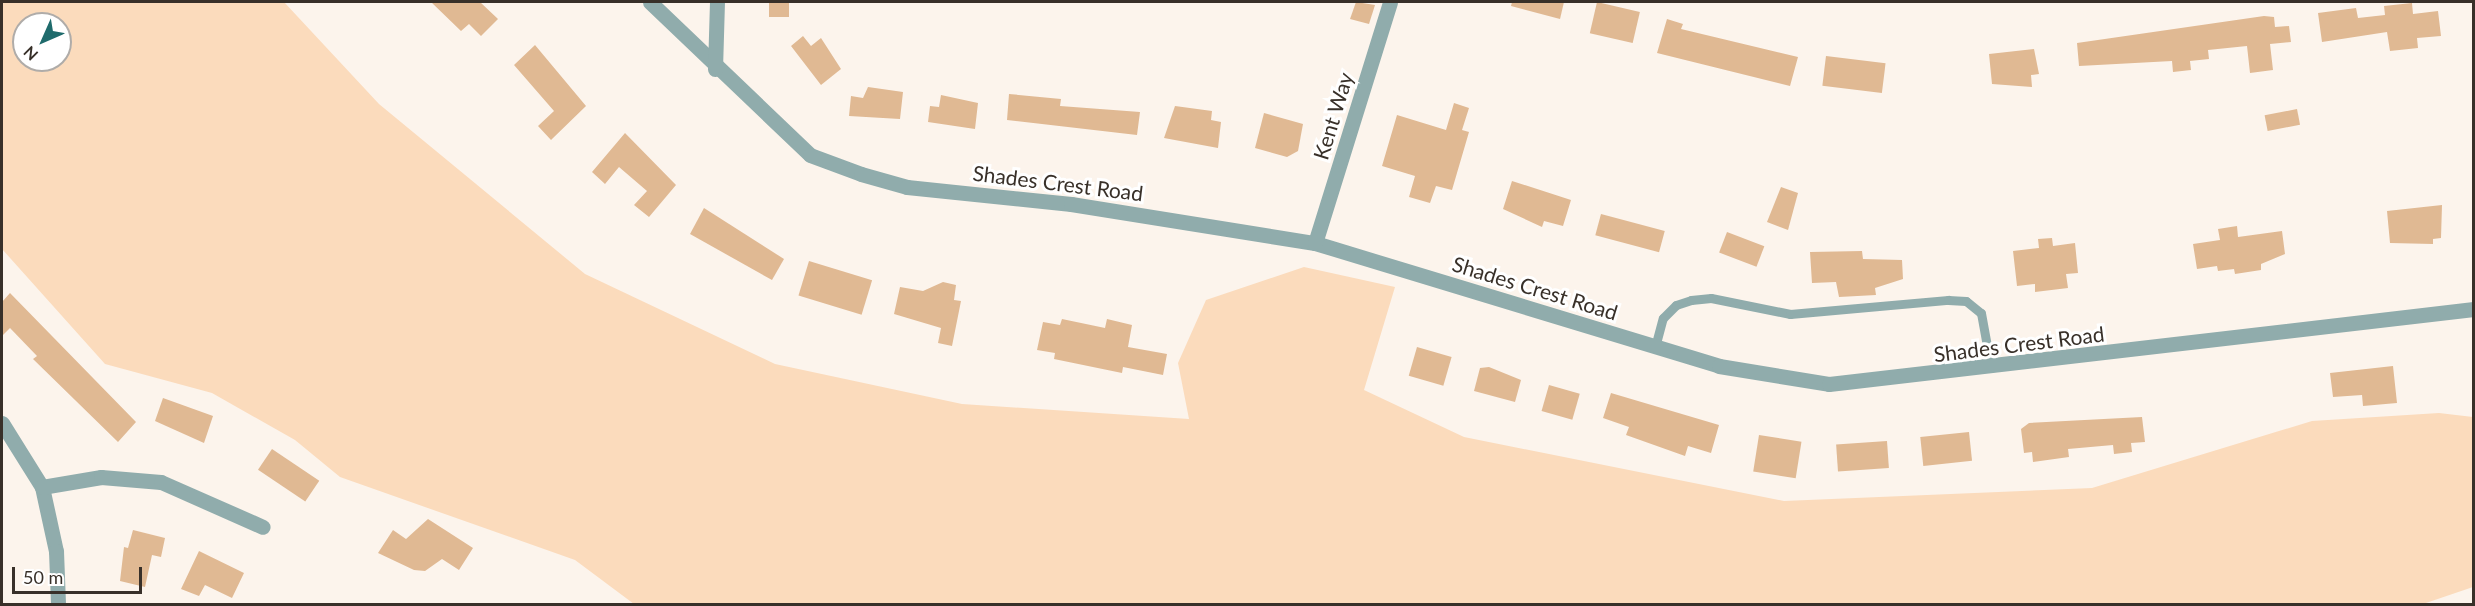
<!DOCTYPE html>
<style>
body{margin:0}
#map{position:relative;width:2475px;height:606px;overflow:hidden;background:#fcf4ec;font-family:Lato,sans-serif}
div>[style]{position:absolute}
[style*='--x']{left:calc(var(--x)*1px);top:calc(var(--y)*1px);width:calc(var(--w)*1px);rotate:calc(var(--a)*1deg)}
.green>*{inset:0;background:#fbdbbc}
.building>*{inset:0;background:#e0b993;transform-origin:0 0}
.lane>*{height:9px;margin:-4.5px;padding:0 4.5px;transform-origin:4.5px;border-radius:4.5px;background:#90acac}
.street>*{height:15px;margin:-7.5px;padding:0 7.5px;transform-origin:7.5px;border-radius:7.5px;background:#90acac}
span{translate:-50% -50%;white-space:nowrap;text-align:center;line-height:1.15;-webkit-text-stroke:6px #fff;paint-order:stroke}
.street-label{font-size:21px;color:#383029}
.frame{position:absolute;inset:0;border:3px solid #383029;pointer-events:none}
.north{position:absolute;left:12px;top:12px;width:60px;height:60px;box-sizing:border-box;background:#fff;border:2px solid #afaca9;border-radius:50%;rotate:225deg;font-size:16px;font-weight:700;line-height:24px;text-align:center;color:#383029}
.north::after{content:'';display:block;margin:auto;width:21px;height:27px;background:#1f6b6c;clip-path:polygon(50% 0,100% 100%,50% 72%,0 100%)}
.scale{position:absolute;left:12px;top:567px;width:130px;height:27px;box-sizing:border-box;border:3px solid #383029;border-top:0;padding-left:8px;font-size:18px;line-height:21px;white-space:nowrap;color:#383029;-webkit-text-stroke:4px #fff;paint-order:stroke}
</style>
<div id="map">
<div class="green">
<i style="clip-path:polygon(evenodd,2px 2px,284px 2px,379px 104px,585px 274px,775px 364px,962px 404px,1189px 419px,1178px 363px,1206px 300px,1304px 267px,1395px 287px,1364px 390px,1464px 437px,1784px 501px,2092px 488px,2312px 421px,2439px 413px,2473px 417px,2473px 587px,2423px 604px,634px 604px,575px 560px,340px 477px,295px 440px,212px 393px,105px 364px,2px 249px,2px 2px,24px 24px,60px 24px,60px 60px,24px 60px,24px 24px)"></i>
</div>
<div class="building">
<i style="clip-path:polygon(431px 2px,480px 2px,498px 19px,481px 36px,469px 24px,461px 31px)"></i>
<i style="left:769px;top:2px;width:20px;height:15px"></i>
<i style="clip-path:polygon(1356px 2px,1375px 5px,1369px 24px,1350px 19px)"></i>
<i style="clip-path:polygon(1512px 2px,1564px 2px,1560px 19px,1511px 6px)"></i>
<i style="left:1597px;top:2px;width:44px;height:32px;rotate:13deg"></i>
<i style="clip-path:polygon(2412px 3px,2413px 14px,2438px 11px,2441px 36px,2417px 38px,2418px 48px,2390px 51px,2387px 32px,2322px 42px,2318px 13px,2356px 8px,2358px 18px,2385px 15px,2384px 6px)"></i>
<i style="clip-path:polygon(2264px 16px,2274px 17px,2275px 27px,2289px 26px,2291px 42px,2270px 44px,2273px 70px,2250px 73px,2247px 46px,2208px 50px,2209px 59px,2190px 61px,2191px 70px,2173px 72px,2172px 61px,2079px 66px,2077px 43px)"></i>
<i style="clip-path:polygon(1667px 19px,1683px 24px,1681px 29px,1798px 57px,1790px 86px,1657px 53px)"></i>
<i style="clip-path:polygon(803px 36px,811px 46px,821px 38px,841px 69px,821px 85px,791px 46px)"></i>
<i style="clip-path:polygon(535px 45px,586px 106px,551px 140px,538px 126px,554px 111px,514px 65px)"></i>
<i style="clip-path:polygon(2034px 49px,2039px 74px,2031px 75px,2032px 87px,1992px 84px,1989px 54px)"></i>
<i style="left:1826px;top:56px;width:60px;height:30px;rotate:7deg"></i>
<i style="clip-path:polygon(868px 87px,903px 92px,900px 119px,849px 116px,851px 96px,863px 98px)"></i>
<i style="clip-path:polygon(1009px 94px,1061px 99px,1060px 106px,1140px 112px,1137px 135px,1007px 120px)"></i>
<i style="clip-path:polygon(941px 95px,978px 103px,975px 129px,928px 122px,930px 106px,939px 107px)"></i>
<i style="clip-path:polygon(1454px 103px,1469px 108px,1462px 130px,1469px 132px,1452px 190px,1436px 186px,1430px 203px,1409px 197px,1415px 176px,1382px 166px,1397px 115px,1446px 130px)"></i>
<i style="clip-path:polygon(1175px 106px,1212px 111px,1211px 120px,1221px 122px,1218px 148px,1164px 138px)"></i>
<i style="left:2297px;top:109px;width:16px;height:33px;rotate:79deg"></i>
<i style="clip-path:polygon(1264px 113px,1303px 124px,1298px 151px,1287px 157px,1255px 148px)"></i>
<i style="clip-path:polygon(625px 133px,676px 185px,649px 217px,634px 205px,647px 191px,619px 167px,605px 184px,592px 172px)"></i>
<i style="clip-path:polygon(1512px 181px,1571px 200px,1563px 226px,1544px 221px,1542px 227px,1503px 209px)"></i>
<i style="clip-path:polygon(1781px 187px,1798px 193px,1788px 230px,1767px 222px)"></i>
<i style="clip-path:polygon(2442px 205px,2441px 238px,2433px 239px,2433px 244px,2390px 243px,2387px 211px)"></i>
<i style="clip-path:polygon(704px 208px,784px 259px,772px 280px,690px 234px)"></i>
<i style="left:1601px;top:214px;width:66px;height:22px;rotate:15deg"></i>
<i style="clip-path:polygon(2237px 226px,2238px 237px,2282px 231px,2285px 254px,2261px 264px,2261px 270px,2235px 274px,2234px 269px,2218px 271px,2217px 266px,2197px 269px,2193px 244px,2220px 240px,2218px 229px)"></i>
<i style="left:1727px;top:232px;width:40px;height:22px;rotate:21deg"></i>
<i style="clip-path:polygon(2052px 238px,2053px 246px,2075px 243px,2078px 273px,2066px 274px,2068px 288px,2035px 292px,2035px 284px,2017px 286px,2013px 251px,2039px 248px,2038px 239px)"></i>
<i style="clip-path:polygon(1862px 251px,1863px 259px,1902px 260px,1903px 279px,1875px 288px,1876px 295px,1839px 297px,1836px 282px,1812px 283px,1810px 252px)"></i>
<i style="left:809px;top:261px;width:66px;height:36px;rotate:17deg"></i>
<i style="clip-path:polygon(943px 282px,956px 285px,954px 300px,961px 301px,952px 346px,938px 343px,941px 328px,894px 314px,900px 287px,923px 291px)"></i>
<i style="clip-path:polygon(10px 293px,136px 422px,118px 442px,33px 359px,37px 356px,10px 328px,2px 336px,2px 302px)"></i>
<i style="clip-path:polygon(1062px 319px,1105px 328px,1107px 319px,1132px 325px,1128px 347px,1167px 354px,1163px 375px,1123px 367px,1122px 373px,1054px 359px,1055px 353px,1037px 350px,1043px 322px,1060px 325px)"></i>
<i style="left:1417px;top:347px;width:36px;height:30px;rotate:16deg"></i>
<i style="clip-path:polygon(2393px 366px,2397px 403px,2363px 406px,2362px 395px,2333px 397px,2330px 373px)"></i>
<i style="clip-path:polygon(1489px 367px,1521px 380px,1515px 402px,1474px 391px,1480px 368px)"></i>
<i style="left:1549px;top:385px;width:32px;height:27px;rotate:16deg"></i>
<i style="clip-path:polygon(1611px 393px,1719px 425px,1711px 453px,1688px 446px,1685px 456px,1626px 435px,1629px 427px,1603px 418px)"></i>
<i style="clip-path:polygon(163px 398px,213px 416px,204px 443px,155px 421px)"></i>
<i style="clip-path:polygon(2142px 417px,2145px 442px,2131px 443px,2132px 452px,2114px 454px,2113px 445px,2068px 449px,2069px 457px,2033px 462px,2032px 452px,2024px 453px,2021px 429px,2029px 423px)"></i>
<i style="left:1969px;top:432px;width:29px;height:49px;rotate:84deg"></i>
<i style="left:1759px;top:435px;width:43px;height:37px;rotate:9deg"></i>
<i style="left:1887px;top:441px;width:27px;height:51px;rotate:86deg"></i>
<i style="left:272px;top:449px;width:57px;height:25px;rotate:34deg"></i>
<i style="clip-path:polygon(428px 519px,473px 548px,459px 570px,442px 559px,425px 571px,414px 570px,378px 553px,393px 530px,406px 539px)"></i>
<i style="clip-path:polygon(133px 530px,165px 538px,161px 557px,152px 555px,145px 587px,120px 581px,124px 547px,128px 548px)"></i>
<i style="clip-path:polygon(199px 551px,244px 573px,232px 598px,205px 585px,199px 596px,181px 589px)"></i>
</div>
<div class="lane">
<i style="--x:1655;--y:347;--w:30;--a:-75"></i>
<i style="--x:1663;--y:318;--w:18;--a:-45"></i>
<i style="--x:1676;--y:305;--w:16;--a:-18"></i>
<i style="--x:1691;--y:300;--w:20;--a:-6"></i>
<i style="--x:1711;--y:298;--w:81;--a:11.4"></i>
<i style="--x:1790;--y:314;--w:159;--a:-5.1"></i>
<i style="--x:1948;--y:300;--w:18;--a:3"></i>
<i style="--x:1966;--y:301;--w:19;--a:39"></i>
<i style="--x:1981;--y:313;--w:56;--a:79.7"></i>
</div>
<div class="street">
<i style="--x:650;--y:2;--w:221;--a:43.7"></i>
<i style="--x:810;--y:155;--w:54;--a:20.4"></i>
<i style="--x:861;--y:174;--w:48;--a:15.8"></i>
<i style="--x:907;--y:187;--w:165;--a:5.9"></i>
<i style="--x:1071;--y:204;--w:247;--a:9.1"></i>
<i style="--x:1315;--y:243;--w:422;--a:16.9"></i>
<i style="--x:1719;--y:366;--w:111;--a:9.3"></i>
<i style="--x:1829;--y:384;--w:649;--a:-6.63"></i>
<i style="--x:715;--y:69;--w:67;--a:-88.3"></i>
<i style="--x:1315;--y:243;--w:252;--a:-72.7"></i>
<i style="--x:2;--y:423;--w:75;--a:58"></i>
<i style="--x:42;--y:487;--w:66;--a:77.7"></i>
<i style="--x:56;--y:551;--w:53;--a:87.8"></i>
<i style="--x:42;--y:487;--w:60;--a:-9.6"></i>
<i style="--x:101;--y:477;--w:60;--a:4.8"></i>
<i style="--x:161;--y:482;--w:111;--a:23.8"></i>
</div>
<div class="street-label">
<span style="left:1333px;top:116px;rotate:-73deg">Kent Way</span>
<span style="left:1058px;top:183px;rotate:7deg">Shades Crest Road</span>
<span style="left:1535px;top:288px;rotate:17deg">Shades Crest Road</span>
<span style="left:2019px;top:344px;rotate:-7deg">Shades Crest Road</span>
</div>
<div class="frame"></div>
<div class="north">N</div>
<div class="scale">50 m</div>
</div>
